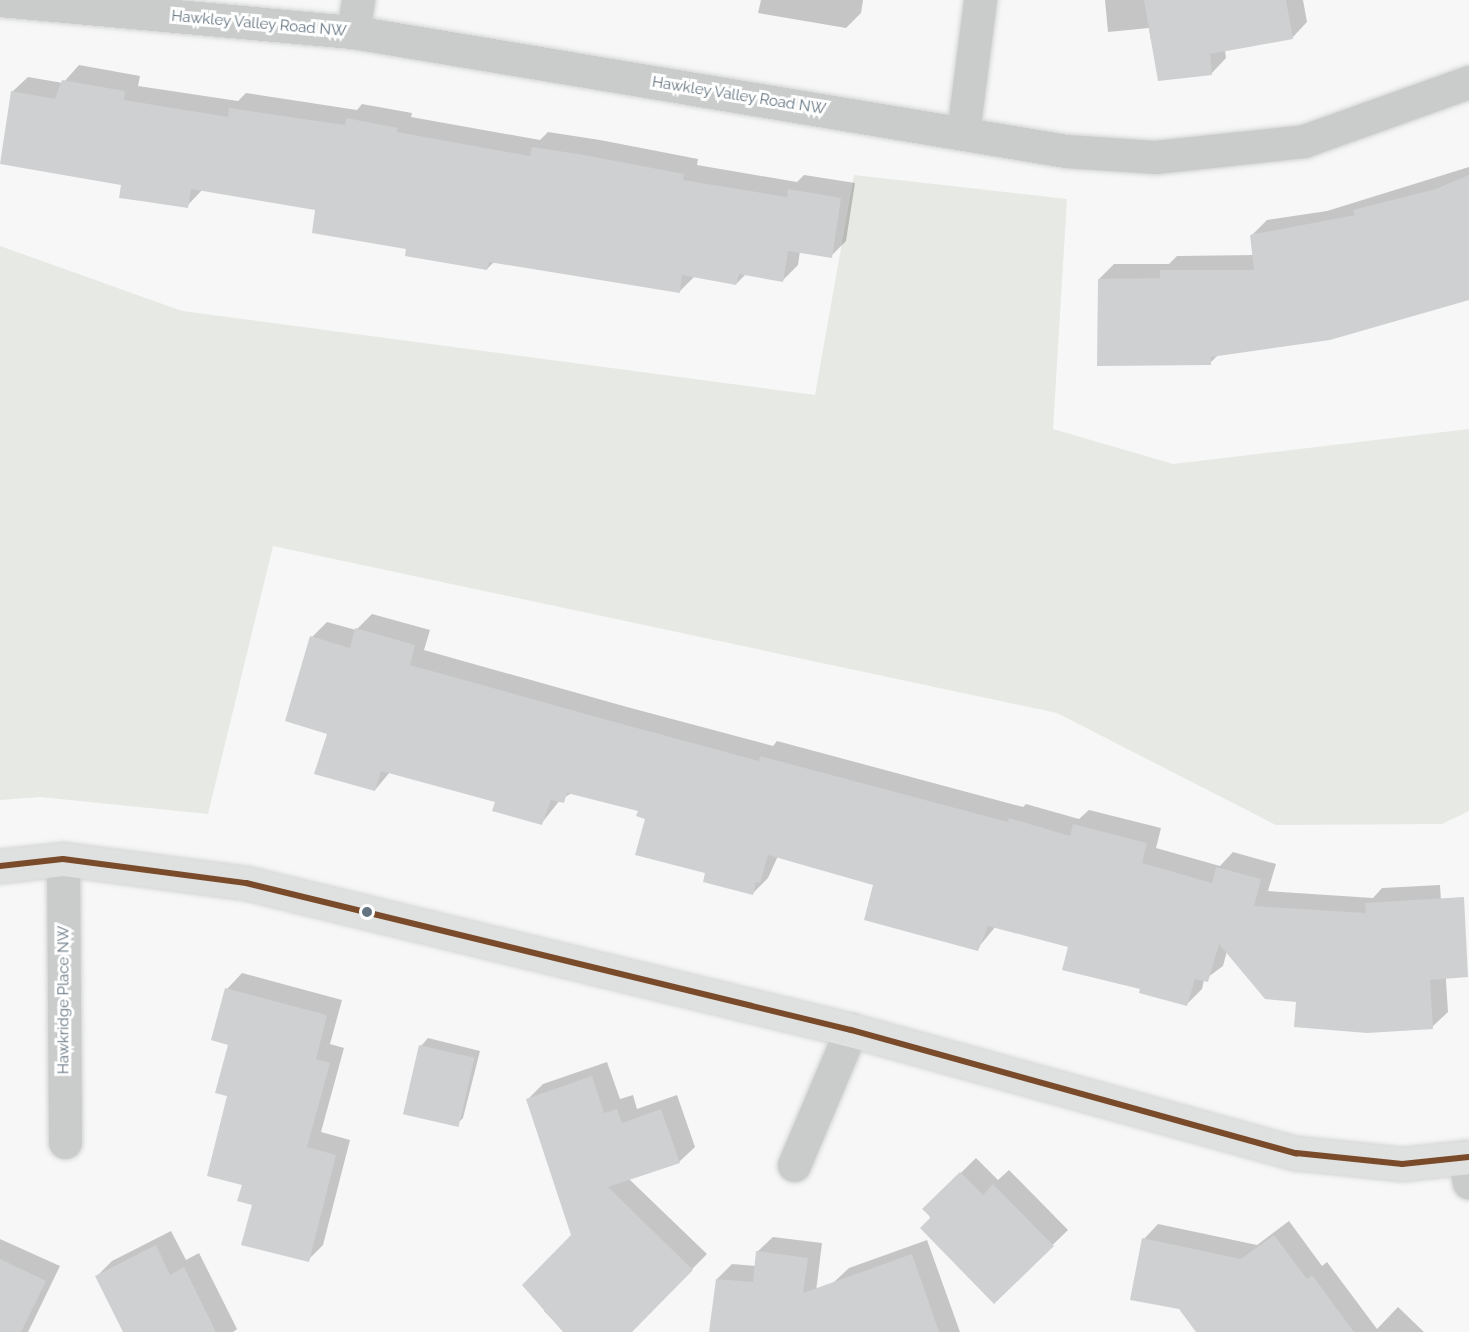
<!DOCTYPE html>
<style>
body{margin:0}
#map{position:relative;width:1469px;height:1332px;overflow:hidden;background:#f7f7f7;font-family:Raleway,sans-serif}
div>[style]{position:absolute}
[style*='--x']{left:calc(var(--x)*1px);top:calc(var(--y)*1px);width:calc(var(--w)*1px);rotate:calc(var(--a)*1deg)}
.green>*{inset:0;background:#e6e9e4}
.shadow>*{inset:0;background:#0003}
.building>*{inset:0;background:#ced0d1;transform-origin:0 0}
.roads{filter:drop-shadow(0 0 2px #d3d4d5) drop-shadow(0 0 2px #d3d4d5)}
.street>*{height:33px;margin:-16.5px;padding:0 16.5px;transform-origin:16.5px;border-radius:16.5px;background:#cacccc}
.secondary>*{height:33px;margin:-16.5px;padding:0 16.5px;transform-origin:16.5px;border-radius:16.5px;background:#dfe0e0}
.bus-1>*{height:6px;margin:-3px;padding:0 3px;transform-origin:3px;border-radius:3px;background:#7a4b2a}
.dots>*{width:16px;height:16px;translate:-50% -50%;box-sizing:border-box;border:3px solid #fff;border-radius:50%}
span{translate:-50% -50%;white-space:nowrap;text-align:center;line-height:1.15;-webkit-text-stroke:6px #fff;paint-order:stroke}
.street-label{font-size:15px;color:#647480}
</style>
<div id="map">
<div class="green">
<i style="clip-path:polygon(854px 175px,1067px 199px,1053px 429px,1173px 464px,1469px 429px,1469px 811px,1442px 824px,1276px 825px,1057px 713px,273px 546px,208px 814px,40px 797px,0 800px,0 246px,182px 311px,815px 395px)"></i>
</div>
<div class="shadow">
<i style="clip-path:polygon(761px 0,863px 0,861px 13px,846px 28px,758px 13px)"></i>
<i style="clip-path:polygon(1105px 0,1303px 0,1307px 22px,1292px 38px,1225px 50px,1226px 58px,1211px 74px,1151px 41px,1149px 28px,1108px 32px)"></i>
<i style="clip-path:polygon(79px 65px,140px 76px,138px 86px,238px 101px,246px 93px,357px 110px,362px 104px,412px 113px,411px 117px,540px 140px,548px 132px,600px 140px,698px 159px,697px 165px,797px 182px,804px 175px,855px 183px,846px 241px,831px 256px,800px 251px,798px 265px,783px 280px,746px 274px,736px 284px,695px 276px,679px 292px,494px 262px,487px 269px,408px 247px,317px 208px,203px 189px,187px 206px,123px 183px,12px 92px,28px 77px,63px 83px)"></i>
<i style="clip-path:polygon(1469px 167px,1469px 298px,1219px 354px,1210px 363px,1099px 279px,1114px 264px,1169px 264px,1177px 256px,1254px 255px,1252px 235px,1267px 220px,1327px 211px)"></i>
<i style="clip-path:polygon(372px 614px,430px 630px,424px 650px,627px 707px,773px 746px,777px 741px,1023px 807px,1026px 804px,1079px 819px,1089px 810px,1161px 828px,1156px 848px,1220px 866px,1233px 852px,1276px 864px,1268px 891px,1373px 898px,1382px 888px,1440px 885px,1448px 1012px,1432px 1027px,1298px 1000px,1227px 951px,1223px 966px,1204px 980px,1202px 989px,1186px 1005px,1141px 988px,1070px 946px,996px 926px,977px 949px,875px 884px,778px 856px,768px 878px,753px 893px,707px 872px,640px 810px,572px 793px,560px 800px,541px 824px,497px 801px,390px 772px,375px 790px,328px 733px,312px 637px,327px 622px,356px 630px)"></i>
<i style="clip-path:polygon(242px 973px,342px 1000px,330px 1044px,344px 1048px,321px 1132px,350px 1140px,323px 1245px,308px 1260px,254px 1204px,243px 1184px,229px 1095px,227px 989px)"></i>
<i style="clip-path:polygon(428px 1038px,480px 1051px,463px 1118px,455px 1126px,421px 1046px)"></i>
<i style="clip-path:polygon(607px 1062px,620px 1099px,633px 1095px,637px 1109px,677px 1095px,695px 1147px,679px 1162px,629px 1179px,707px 1254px,630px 1332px,565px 1332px,544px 1311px,572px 1236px,528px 1099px,543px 1084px)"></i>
<i style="clip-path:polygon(976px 1158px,998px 1180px,1009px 1170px,1068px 1230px,994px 1302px,924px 1209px)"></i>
<i style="clip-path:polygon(1289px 1221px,1322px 1266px,1327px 1262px,1377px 1329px,1398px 1307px,1424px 1332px,1199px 1332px,1144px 1239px,1158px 1224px,1257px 1245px)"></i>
<i style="clip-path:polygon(171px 1231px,186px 1260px,199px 1253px,237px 1329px,233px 1332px,125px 1332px,97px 1276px,112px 1261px)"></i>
<i style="clip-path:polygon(773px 1237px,822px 1243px,811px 1332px,711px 1332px,717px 1279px,732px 1264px,756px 1266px,757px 1252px)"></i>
<i style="clip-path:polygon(0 1239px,60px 1266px,28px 1332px,0 1332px)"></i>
<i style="clip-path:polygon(927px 1240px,960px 1332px,851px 1332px,833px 1283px,849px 1268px)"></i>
</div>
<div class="building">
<i style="clip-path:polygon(1144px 0,1286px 0,1293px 39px,1210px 54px,1212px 75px,1158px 81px)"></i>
<i style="clip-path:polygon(62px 80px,125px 91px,124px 100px,228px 117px,229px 108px,345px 125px,346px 118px,398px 128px,397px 132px,530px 156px,532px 147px,584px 155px,684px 174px,683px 180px,787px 197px,788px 189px,841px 198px,832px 258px,788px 251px,783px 282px,739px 274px,736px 285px,682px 275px,680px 293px,489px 262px,487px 270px,405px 256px,406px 249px,312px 233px,315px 210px,191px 189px,188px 208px,141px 201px,119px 198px,121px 185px,0 164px,11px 91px,55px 99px)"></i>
<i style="clip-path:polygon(1469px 175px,1469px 300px,1330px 340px,1211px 357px,1211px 365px,1097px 366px,1098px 279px,1160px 278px,1160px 270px,1254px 270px,1250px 235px,1355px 215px,1353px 210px,1436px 189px)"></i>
<i style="clip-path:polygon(355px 628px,415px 645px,410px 665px,611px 721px,759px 761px,760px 756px,1008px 822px,1009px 818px,1070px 836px,1073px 824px,1147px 843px,1142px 863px,1212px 883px,1216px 867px,1261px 879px,1254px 906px,1366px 913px,1365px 903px,1464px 897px,1468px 977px,1430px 980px,1433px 1029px,1367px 1033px,1294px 1027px,1296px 1002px,1265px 999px,1219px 944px,1208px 982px,1195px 979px,1187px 1006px,1139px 993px,1140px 989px,1062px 970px,1068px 947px,988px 926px,978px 951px,864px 920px,873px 885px,768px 855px,760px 883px,756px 882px,753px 895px,703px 882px,705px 873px,635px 855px,645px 819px,636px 816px,638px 811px,567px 793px,564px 803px,551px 800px,542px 825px,492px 811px,495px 802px,381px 771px,375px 791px,314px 774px,327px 734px,285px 721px,310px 636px,350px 648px)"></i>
<i style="clip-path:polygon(225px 988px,327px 1015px,316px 1059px,330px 1063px,307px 1147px,336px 1155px,309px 1262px,241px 1245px,252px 1205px,237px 1201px,242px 1185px,207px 1176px,227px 1096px,215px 1093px,228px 1045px,211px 1040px)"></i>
<i style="left:419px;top:1045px;width:57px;height:71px;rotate:13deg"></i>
<i style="clip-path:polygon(592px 1076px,604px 1113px,617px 1109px,622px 1123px,661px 1109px,680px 1163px,608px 1187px,693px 1270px,632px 1332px,563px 1332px,522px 1285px,571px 1235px,526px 1099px)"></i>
<i style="clip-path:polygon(960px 1172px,983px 1195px,993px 1184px,1054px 1246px,994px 1304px,920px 1228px,931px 1217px,922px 1209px)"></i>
<i style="clip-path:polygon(1274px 1235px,1307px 1279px,1312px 1275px,1354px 1332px,1196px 1332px,1179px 1309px,1130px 1300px,1142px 1238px,1241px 1259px)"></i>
<i style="clip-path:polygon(156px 1245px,170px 1275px,184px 1267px,216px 1332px,123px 1332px,95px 1276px)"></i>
<i style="clip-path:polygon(756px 1251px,808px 1258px,803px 1293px,912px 1254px,939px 1332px,709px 1332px,716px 1279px,753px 1282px)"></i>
<i style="clip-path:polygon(0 1259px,46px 1281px,21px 1332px,0 1332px)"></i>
</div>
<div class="roads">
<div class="street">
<i style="--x:0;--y:0;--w:354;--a:5.2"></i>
<i style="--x:353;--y:32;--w:723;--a:9.48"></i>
<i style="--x:1066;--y:151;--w:89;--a:3.9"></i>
<i style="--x:1155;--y:157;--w:150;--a:-6.1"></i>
<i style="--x:1304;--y:141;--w:175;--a:-19.7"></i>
<i style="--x:353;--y:32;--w:32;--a:-81"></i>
<i style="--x:963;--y:133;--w:134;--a:-82.7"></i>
<i style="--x:63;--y:859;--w:283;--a:89.6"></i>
<i style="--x:1464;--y:1157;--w:26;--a:79"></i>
<i style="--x:794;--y:1165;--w:147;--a:-67.1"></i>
</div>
<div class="secondary">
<i style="--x:0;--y:866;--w:63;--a:-6.3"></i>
<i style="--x:63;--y:859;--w:185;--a:7.5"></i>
<i style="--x:246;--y:883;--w:623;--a:13.66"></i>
<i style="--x:851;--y:1030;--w:462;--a:15.5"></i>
<i style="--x:1296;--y:1153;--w:107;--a:5.9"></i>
<i style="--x:1402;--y:1164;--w:67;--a:-6"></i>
</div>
</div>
<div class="bus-1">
<i style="--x:0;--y:866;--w:63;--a:-6.3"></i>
<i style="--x:63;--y:859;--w:185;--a:7.5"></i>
<i style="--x:246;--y:883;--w:623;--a:13.66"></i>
<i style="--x:851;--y:1030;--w:462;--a:15.5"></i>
<i style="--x:1296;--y:1153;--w:107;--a:5.9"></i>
<i style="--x:1402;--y:1164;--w:67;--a:-6"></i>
</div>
<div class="dots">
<i style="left:367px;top:912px;background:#647480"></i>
</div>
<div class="street-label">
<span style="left:259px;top:24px;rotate:5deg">Hawkley Valley Road NW</span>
<span style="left:739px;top:96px;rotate:9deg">Hawkley Valley Road NW</span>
<span style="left:64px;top:1000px;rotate:-90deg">Hawkridge Place NW</span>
</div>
</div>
